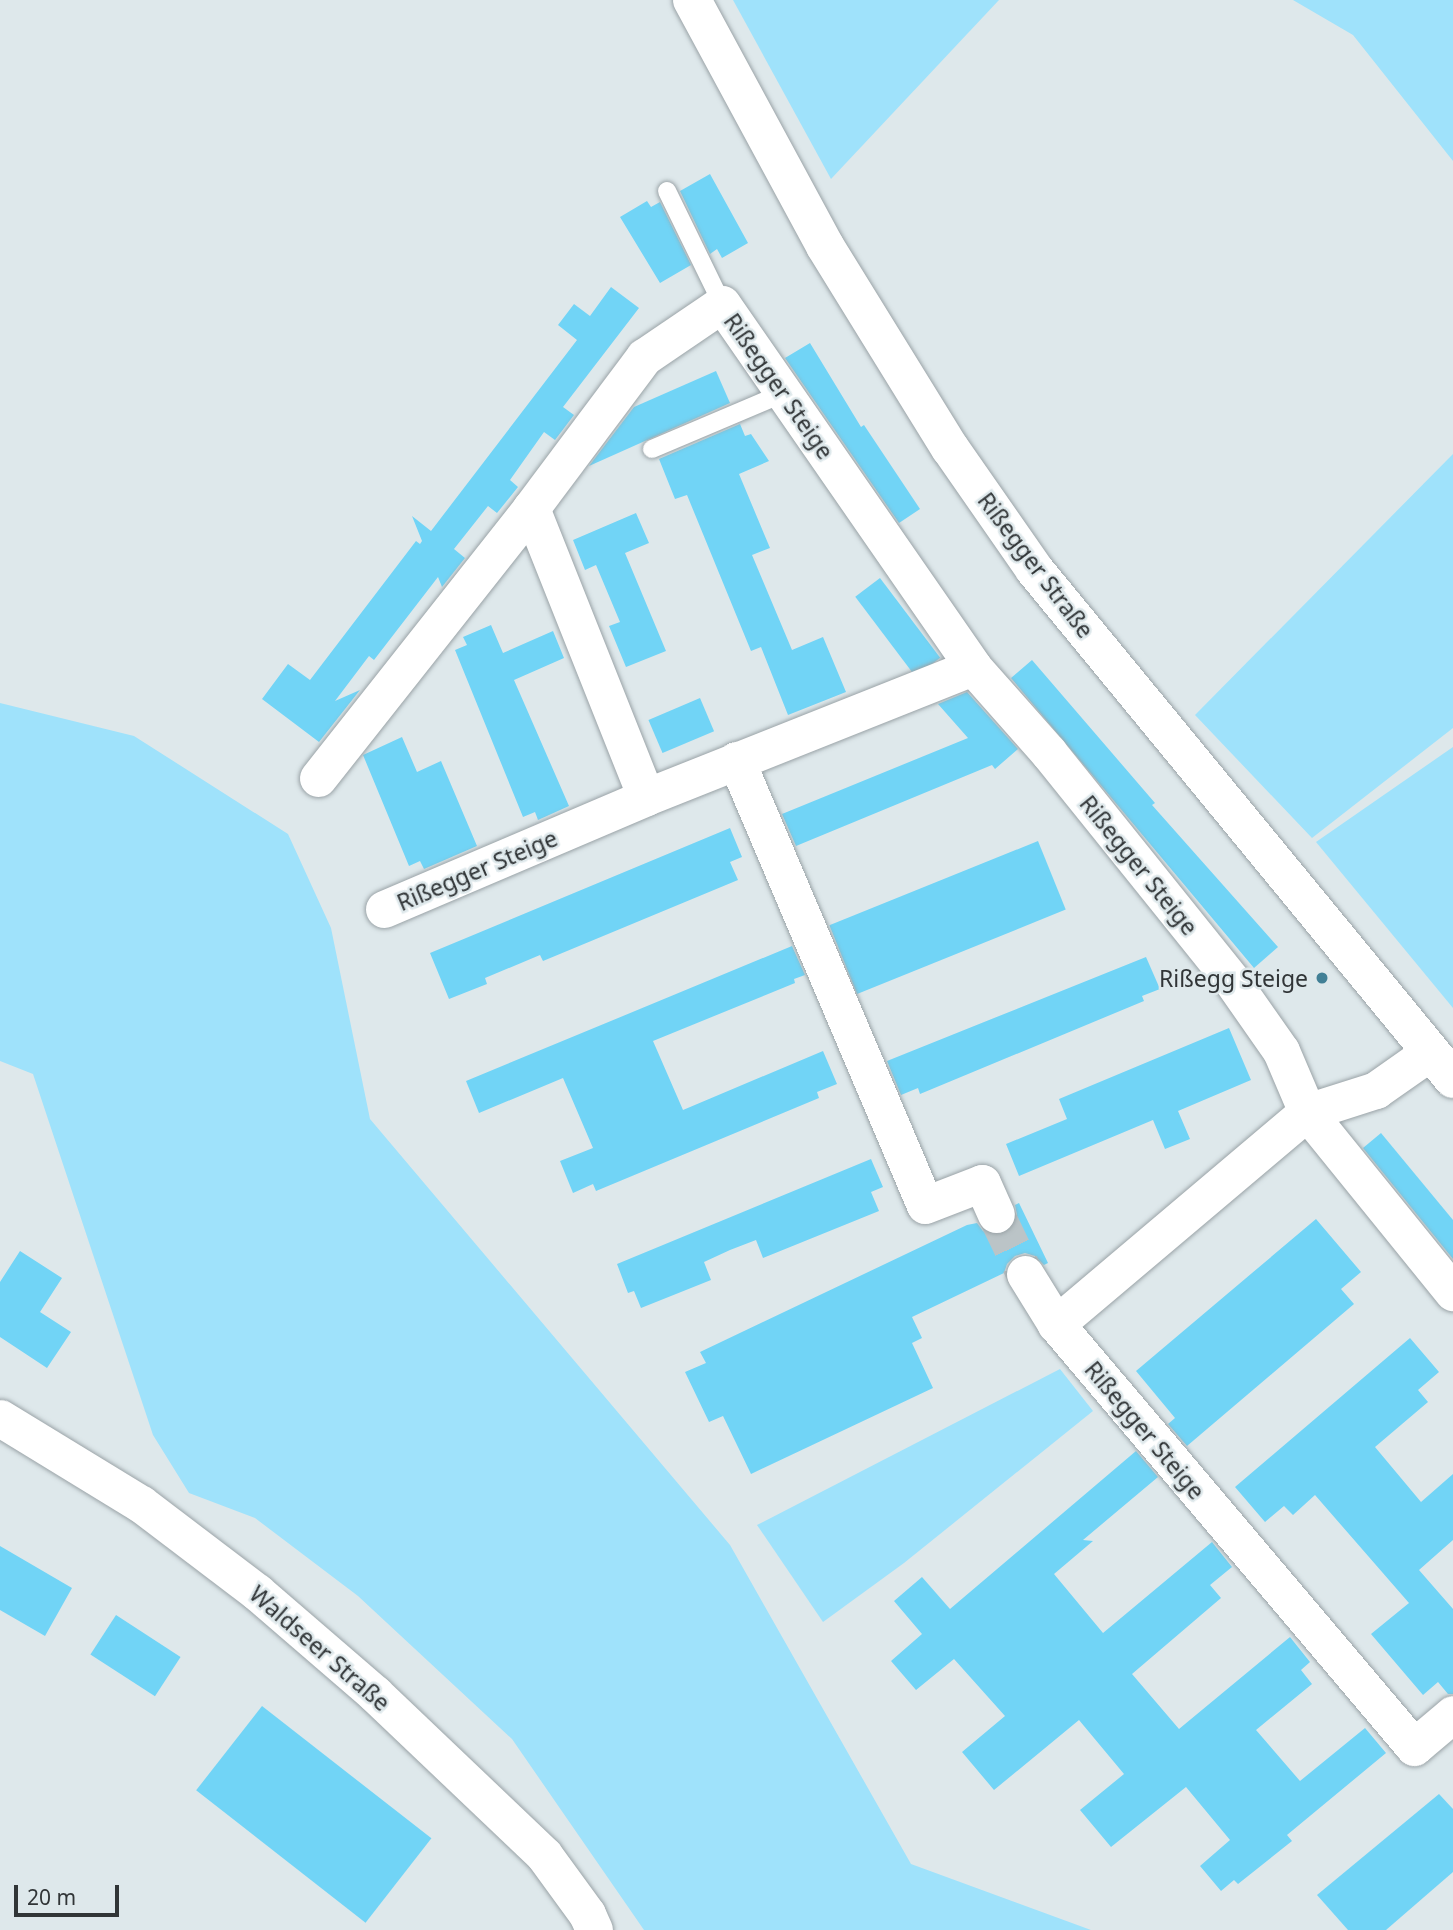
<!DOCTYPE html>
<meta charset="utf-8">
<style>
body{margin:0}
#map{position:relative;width:1453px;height:1930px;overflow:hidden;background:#dee8eb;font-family:"Noto Sans",sans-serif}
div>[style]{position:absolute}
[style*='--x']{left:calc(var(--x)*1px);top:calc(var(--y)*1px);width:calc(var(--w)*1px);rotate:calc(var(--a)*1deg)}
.green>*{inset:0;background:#9fe2fb}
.building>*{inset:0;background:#71d4f6;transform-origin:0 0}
.minor-tunnel>*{height:37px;margin-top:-18.5px;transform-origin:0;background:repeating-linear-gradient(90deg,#bbc4c7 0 37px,transparent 0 55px)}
.roads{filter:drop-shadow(0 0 2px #9aa3a7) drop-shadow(0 0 2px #9aa3a7)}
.service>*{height:18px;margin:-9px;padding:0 9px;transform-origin:9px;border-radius:9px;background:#fff}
.minor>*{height:37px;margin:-18.5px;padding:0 18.5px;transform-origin:18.5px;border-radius:18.5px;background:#fff}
.tertiary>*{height:38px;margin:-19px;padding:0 19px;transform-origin:19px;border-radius:19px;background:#fff}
.dots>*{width:19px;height:19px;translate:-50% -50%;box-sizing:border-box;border:4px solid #dee8eb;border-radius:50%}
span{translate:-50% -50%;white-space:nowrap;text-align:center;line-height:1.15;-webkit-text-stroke:5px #dee8eb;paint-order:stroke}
.street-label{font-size:23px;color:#313537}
.poi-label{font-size:23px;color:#313537}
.right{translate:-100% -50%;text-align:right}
.scale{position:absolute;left:14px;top:1885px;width:105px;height:32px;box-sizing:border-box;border:4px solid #313537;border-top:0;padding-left:9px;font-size:21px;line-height:24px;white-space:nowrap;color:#313537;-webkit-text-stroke:5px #dee8eb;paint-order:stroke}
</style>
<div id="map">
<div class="green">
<i style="clip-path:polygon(733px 0,999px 0,831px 179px)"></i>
<i style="clip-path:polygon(1293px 0,1453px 0,1453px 161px,1353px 35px)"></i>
<i style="clip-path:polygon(1453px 454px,1453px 728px,1312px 838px,1195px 715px)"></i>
<i style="clip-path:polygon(0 703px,134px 736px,288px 834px,331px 928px,370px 1119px,730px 1545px,911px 1864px,1091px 1930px,644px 1930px,512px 1739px,358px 1596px,255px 1518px,189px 1493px,153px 1435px,33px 1074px,0 1061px)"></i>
<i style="clip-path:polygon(1453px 747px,1453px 1008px,1316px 842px)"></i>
<i style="clip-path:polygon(1060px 1369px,1093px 1411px,904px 1563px,823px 1622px,757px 1525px)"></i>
</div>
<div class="building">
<i style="clip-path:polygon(710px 174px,748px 243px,722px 258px,717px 249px,710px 254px,680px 191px)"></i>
<i style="clip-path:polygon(647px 201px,651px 207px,660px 202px,691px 265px,660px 283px,620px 217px)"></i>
<i style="clip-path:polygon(611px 287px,639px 308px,563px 407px,574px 415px,555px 440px,544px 432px,510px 480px,518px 487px,497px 513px,488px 506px,454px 549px,465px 558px,442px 587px,438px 577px,374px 660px,369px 656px,335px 701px,360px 690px,319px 742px,262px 699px,288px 664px,310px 680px,416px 541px,420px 544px,422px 541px,412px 516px,431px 531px,577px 340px,558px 325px,574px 304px,590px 316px)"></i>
<i style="clip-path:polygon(810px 343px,861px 427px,864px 425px,920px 509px,899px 523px,785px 358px)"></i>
<i style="clip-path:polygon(716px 371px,730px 403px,589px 466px,634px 407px)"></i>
<i style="clip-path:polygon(740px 424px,745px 436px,751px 434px,769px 461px,739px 474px,770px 548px,752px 555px,792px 650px,823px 637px,846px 692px,788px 715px,761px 647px,751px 651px,687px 495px,675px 499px,659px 459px)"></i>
<i style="clip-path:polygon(636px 513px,649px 543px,625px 553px,666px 651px,626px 667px,609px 626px,620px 622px,596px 565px,585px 570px,573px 540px)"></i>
<i style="left:880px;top:578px;width:100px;height:31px;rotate:53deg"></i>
<i style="clip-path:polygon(491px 625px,503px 653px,553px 631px,564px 658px,514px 680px,569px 806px,538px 820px,535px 812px,523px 817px,455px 650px,467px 645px,463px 637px)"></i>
<i style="clip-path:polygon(1032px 660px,1155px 803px,1152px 805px,1278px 947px,1254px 968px,1011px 678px)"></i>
<i style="clip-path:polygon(967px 692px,1018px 749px,995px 769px,992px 765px,796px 846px,782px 814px,968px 738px,938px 704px)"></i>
<i style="left:700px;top:698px;width:36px;height:56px;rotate:67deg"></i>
<i style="clip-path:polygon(402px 737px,417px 772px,441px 761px,477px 846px,424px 869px,420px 861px,409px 866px,363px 755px)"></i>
<i style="clip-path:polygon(730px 828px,742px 857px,730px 862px,738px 880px,543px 961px,540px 955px,485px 978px,487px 984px,449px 999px,430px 953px)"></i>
<i style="left:1038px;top:841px;width:74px;height:225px;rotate:68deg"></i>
<i style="clip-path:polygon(792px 946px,805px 975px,794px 979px,795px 983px,653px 1041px,683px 1110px,823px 1051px,837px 1084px,817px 1092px,819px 1098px,596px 1191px,593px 1184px,573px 1193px,560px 1161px,593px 1148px,563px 1078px,479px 1113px,466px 1081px)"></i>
<i style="clip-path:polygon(1146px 957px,1160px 989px,1142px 996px,1144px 1001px,920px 1094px,918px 1088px,901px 1095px,887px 1061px)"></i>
<i style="clip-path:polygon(1229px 1028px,1251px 1080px,1178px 1111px,1190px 1139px,1165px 1149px,1153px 1120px,1019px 1176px,1006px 1144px,1067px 1119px,1059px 1099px)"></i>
<i style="clip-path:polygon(1381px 1133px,1453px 1220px,1453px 1259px,1363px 1148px)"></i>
<i style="clip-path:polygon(871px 1159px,883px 1187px,871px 1192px,879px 1211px,763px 1258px,756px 1240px,730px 1250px,704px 1262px,711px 1280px,641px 1308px,634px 1291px,628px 1293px,617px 1264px)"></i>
<i style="clip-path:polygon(1019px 1203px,1048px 1263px,1044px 1265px,1035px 1256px,1025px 1253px,1015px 1256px,1007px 1264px,1004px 1273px,912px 1317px,922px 1338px,912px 1343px,933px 1388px,751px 1474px,723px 1416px,709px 1422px,685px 1372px,706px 1363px,700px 1352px,967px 1225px,977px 1223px,983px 1231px,993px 1235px,1005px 1233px,1013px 1226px,1017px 1215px,1015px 1205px)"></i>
<i style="clip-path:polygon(1316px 1219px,1361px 1272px,1341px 1289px,1354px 1304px,1187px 1446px,1168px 1424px,1175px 1418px,1136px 1371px)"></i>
<i style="clip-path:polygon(20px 1251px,62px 1278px,40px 1312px,71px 1332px,47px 1368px,0 1337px,0 1282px)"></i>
<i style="clip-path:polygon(1410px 1338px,1439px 1372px,1418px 1390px,1428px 1402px,1375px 1447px,1421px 1502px,1453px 1474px,1453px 1540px,1419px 1570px,1453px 1609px,1453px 1694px,1448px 1694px,1438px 1682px,1423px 1695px,1371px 1634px,1409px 1603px,1315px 1495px,1293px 1515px,1284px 1506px,1265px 1522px,1235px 1487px)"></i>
<i style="clip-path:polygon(1136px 1451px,1158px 1477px,1083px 1540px,1093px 1541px,1054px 1574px,1103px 1633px,1212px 1542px,1232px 1567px,1210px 1585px,1221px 1598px,1132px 1674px,1179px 1729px,1290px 1637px,1310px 1662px,1301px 1670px,1312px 1684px,1256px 1730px,1300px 1781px,1365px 1728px,1386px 1753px,1287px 1835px,1292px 1841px,1238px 1884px,1234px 1880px,1221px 1891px,1200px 1866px,1230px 1840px,1186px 1787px,1111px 1847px,1080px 1810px,1124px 1774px,1079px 1720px,994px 1790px,962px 1752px,1005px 1716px,954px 1659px,916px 1690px,891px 1661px,922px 1634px,894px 1601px,922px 1577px,950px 1609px)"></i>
<i style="clip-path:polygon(0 1546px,72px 1588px,45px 1636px,0 1610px)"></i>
<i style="left:116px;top:1615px;width:77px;height:47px;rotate:33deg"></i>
<i style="left:262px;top:1706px;width:215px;height:107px;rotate:38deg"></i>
<i style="clip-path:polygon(1439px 1794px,1453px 1809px,1453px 1872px,1386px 1930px,1348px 1930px,1317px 1895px)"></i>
</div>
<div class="minor-tunnel">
<i style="--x:996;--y:1214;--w:67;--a:64.2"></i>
</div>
<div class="roads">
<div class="service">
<i style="--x:667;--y:191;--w:126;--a:64"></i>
<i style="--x:652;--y:449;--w:143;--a:-23"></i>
</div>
<div class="minor">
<i style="--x:736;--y:760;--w:483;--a:67"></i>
<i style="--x:925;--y:1205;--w:61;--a:-21.1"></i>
<i style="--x:982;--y:1183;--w:34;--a:66"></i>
<i style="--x:318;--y:778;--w:344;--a:-51.7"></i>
<i style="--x:646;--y:797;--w:311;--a:-111.7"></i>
<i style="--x:531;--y:508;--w:189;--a:-53.2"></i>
<i style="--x:644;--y:357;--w:94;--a:-34.2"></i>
<i style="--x:722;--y:304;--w:441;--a:55.3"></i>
<i style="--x:973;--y:667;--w:115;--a:48.5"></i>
<i style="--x:1049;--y:753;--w:292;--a:51.2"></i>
<i style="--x:1232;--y:981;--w:85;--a:55"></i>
<i style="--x:1281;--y:1051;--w:66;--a:66.9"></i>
<i style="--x:1307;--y:1112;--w:329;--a:139.8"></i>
<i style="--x:384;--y:909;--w:285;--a:-23.1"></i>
<i style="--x:646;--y:797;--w:352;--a:-21.7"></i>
<i style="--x:1430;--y:1052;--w:66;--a:144.9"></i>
<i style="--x:1376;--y:1090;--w:72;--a:162.3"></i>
<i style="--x:1307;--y:1112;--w:232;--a:51"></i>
<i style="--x:1025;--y:1274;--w:59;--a:58.2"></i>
<i style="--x:1056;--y:1324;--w:554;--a:49.76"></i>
<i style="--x:1414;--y:1747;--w:51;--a:-40.2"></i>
<i style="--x:0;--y:1418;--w:165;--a:31.4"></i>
<i style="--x:141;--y:1504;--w:146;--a:37.2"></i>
<i style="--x:257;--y:1592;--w:156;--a:40.8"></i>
<i style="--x:375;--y:1694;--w:233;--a:43.6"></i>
<i style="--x:544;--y:1855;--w:73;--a:53.9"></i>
<i style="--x:587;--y:1914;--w:17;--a:66"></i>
</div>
<div class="tertiary">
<i style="--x:692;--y:0;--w:280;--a:61.6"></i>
<i style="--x:825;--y:246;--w:238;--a:58.3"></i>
<i style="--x:950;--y:448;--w:147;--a:55.2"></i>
<i style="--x:1034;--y:569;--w:660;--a:50.59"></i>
</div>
</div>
<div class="dots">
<i style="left:1322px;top:978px;background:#428096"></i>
</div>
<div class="street-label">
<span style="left:779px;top:386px;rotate:55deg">Rißegger Steige</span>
<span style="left:1036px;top:565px;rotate:53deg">Rißegger Straße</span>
<span style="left:1139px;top:865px;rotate:51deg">Rißegger Steige</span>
<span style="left:477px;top:870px;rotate:-23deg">Rißegger Steige</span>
<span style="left:1145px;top:1430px;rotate:50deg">Rißegger Steige</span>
<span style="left:320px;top:1648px;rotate:41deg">Waldseer Straße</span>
</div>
<div class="poi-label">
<span class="right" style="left:1308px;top:978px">Rißegg Steige</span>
</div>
<div class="scale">20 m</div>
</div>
